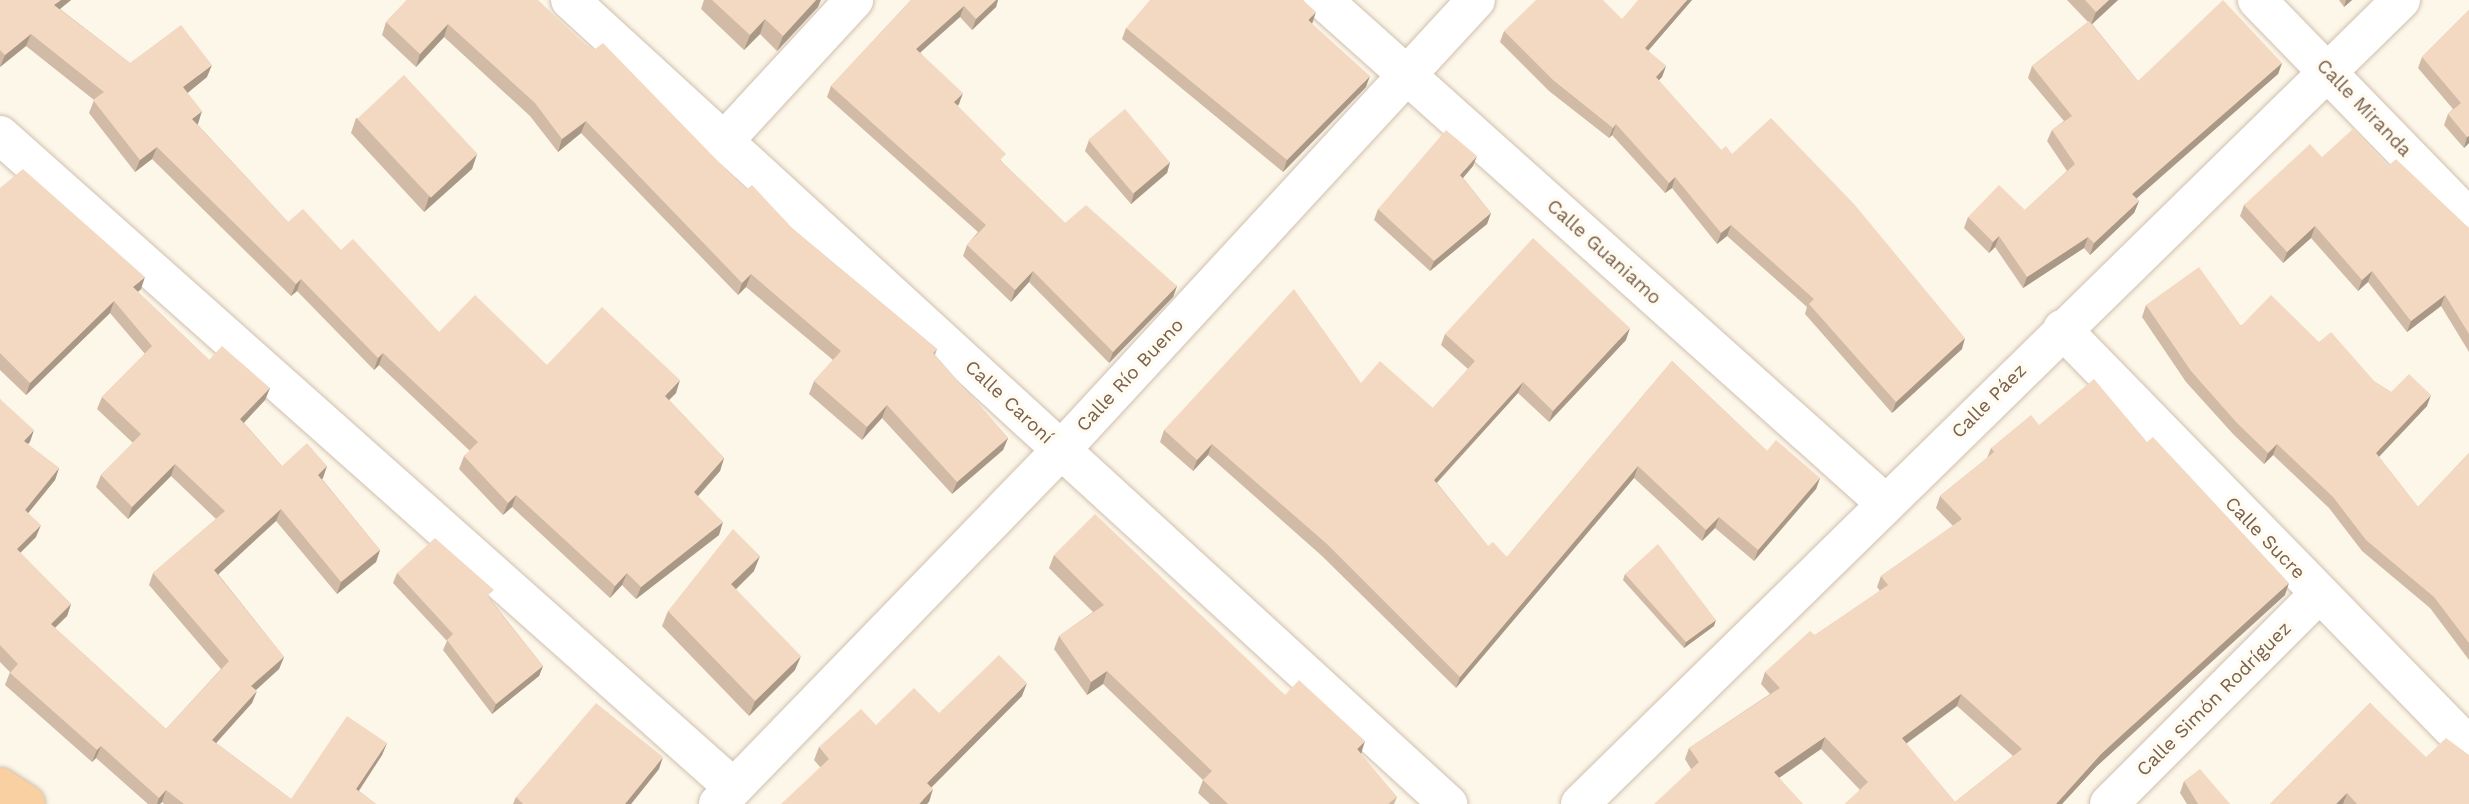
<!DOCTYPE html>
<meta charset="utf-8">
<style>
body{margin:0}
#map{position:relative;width:2469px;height:804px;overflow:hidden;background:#fdf7ea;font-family:"Work Sans",sans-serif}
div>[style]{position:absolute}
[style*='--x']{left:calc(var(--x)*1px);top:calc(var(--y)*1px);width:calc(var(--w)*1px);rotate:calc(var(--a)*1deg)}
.roads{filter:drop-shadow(0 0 2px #d0c0ae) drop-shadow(0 0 2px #d0c0ae)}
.minor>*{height:38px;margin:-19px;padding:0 19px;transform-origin:19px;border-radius:19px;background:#fff}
.trunk>*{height:38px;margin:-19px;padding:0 19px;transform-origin:19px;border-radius:19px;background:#f9d0a2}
.wall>*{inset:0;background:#d1bba6}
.shaded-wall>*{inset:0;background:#aa9887}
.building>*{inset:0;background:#f3d9c1;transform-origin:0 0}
span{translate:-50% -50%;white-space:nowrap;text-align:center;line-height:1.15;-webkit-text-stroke:7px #fffbf1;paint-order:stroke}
.street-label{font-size:19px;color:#79604c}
</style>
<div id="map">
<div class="roads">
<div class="minor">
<i style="--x:570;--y:0;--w:1191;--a:42.48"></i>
<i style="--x:1323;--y:0;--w:754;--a:41.83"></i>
<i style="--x:2257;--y:0;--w:304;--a:45.8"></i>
<i style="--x:0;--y:135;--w:982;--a:41.66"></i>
<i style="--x:724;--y:141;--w:192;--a:-47.3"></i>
<i style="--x:2062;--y:329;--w:583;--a:45.7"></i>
<i style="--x:718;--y:804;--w:493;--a:-45.9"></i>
<i style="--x:1061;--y:450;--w:612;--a:-47.32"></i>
<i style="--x:1580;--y:804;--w:1149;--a:-44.4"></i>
<i style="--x:2109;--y:804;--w:298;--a:-45"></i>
</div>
<div class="trunk">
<i style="--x:0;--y:787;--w:31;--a:33"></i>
</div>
</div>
<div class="wall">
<i style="clip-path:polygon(0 0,71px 0,60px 9px,130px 63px,207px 77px,187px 93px,197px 124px,288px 222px,341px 250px,439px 332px,547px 365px,676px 393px,669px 400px,724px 458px,720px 471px,698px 496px,719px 535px,636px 599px,622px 585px,610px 598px,512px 507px,503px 515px,459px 469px,464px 456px,470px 451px,379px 365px,374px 370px,297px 291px,291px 296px,152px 159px,135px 172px,89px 113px,94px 100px,26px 46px,0 67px)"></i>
<i style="clip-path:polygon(407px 0,586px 45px,746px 190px,937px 349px,935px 355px,1008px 438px,1003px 450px,952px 494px,882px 418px,862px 440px,809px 394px,814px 381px,833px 360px,746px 287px,738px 295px,581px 133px,558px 152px,530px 116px,444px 37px,416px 67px,382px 35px,386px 22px)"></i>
<i style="clip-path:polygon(704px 0,816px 0,818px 7px,777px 51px,760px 34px,744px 50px,701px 9px)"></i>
<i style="clip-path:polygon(911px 0,998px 0,996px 7px,972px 30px,960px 17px,920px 52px,959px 104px,957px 106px,1003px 163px,1065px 223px,1177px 286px,1173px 297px,1109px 363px,1029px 282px,1011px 302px,963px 256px,967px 245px,978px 232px,827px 97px,831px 86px)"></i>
<i style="clip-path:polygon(1692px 0,1648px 51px,1666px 66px,1662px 77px,1658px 80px,1721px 150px,1732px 154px,1962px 349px,1892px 413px,1805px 314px,1807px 307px,1727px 236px,1717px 244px,1672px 188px,1665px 193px,1612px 135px,1609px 138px,1549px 91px,1500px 42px,1504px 31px,1622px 19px)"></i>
<i style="clip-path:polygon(2067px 0,2118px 0,2092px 24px,2138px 81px,2282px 63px,2278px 74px,2136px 198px,2139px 201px,2134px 213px,2090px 255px,2084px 248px,2023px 288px,1995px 247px,1989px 253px,1964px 228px,1968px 217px,2025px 210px,2067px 171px,2047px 141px,2052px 130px,2064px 121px,2028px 78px,2032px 66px,2088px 22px)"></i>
<i style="clip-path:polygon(2339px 0,2352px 0,2344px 7px)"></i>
<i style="clip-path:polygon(2469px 10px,2469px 143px,2464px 148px,2444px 125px,2448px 114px,2453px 109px,2418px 68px,2422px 57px)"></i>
<i style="clip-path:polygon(1312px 24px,1366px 87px,1283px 172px,1122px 39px,1126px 28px)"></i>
<i style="clip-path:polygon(356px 118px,477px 154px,472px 169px,424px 212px,351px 133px)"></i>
<i style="clip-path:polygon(1089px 140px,1170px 162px,1167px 173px,1131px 204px,1085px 151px)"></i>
<i style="clip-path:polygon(2322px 157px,2388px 166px,2469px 228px,2469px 352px,2441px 306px,2407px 332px,2368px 282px,2358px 291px,2311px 238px,2283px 263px,2240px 216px,2244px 205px)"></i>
<i style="clip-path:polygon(1473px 166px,1463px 178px,1491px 213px,1487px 224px,1430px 271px,1374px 220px,1378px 209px)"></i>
<i style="clip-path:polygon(0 188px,141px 289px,138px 292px,209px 360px,270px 388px,265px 400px,244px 423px,282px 466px,327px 466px,322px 479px,380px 550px,376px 562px,337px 594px,276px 521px,218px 574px,284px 657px,279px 669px,256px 690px,252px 703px,216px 743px,291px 799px,387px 743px,382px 755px,359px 791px,376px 804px,164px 804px,162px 802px,160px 804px,148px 804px,96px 758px,92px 762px,5px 685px,10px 672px,0 662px,0 399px,30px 442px,27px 444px,59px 468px,55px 480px,28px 513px,36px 537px,20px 553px,71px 604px,67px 616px,55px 628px,166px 729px,221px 669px,149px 585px,153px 573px,216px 519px,171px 476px,128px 519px,96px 487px,101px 475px,133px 443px,97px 409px,102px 397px,145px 354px,110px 313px,26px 395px,0 370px)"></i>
<i style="clip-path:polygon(2146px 305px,2319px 342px,2375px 382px,2391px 392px,2427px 406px,2379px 457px,2418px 507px,2469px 453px,2469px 660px,2430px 608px,2362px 551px,2329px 508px,2273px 455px,2264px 464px,2233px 434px,2186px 382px,2142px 317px)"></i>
<i style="clip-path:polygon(1445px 334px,1626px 340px,1549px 422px,1518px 393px,1437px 483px,1488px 546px,1507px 557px,1672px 361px,1767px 451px,1820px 478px,1816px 489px,1754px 561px,1715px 528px,1702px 541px,1634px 478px,1456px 688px,1322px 556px,1208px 455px,1193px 471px,1160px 442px,1164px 430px,1433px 408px,1468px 369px,1441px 345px)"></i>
<i style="clip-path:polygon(evenodd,2039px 425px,2147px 442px,2285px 595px,2097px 766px,2062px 804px,1845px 804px,1860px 790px,1821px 749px,1779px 778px,1691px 769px,1685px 759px,1689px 748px,1770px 694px,1761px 684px,1765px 672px,1815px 635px,1880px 591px,1877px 587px,1881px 576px,1953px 526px,1936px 508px,1940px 496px,1987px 458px,1991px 448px,2039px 425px,1957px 706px,2013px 756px,1955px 802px,1906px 744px,1957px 706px)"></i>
<i style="clip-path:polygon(1054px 555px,1285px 695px,1360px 754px,1397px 797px,1394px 804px,1210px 804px,1198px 793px,1203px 780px,1103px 684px,1087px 695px,1054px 649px,1059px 636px,1093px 612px,1049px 568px)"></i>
<i style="clip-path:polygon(754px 571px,736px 589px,795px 670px,749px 716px,662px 626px,668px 611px)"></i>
<i style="clip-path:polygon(397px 573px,490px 599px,543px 666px,539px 676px,492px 714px,443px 650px,447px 641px,393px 583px)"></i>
<i style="clip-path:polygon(1625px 574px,1714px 626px,1684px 648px,1623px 580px)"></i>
<i style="clip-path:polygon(1022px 696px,931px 787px,929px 802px,820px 767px,814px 760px,819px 747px,939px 713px)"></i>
<i style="clip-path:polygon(2370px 703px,2469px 804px,2270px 804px)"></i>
<i style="clip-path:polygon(659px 769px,631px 804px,513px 804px,516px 797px)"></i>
<i style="clip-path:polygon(2184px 781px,2230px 804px,2187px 804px,2180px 793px)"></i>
</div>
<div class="shaded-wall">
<i style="clip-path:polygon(61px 0,71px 0,50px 17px,54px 5px)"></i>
<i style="clip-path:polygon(816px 0,821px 0,818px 7px,777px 51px,783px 36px)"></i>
<i style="clip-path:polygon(996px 0,998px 0,996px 7px,972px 30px,976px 19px)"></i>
<i style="clip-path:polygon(1687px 0,1692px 0,1641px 59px,1645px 48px)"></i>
<i style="clip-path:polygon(2109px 0,2118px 0,2091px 25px,2096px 12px)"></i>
<i style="clip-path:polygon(2346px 0,2352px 0,2344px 7px)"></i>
<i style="clip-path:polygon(964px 6px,960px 17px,912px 60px,916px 49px)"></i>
<i style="clip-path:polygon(1316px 12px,1312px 24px,1308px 20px)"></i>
<i style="clip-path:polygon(765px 19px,760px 34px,744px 50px,750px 35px)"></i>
<i style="clip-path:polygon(448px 24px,444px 37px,416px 67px,420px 54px)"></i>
<i style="clip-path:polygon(31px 34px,26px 46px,0 67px,5px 55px)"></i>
<i style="clip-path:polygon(2282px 63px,2278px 74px,2128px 206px,2132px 194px)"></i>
<i style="clip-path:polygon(212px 65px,207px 77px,179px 100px,183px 87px)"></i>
<i style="clip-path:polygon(1666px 66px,1662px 77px,1652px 88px,1656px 77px)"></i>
<i style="clip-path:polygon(1370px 76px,1366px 87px,1283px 172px,1287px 160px)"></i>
<i style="clip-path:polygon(963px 93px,959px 104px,950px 113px,954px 102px)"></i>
<i style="clip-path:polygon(202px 111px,198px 124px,188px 132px,192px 119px)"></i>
<i style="clip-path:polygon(586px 121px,581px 133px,558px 152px,562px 139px)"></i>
<i style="clip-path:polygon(1616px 124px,1612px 135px,1609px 138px,1613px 128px)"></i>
<i style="clip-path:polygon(2469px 136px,2469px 143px,2464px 148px,2467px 137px)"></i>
<i style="clip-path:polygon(157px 147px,152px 159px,135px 172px,140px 160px)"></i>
<i style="clip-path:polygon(477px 154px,472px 169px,424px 212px,429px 197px)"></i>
<i style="clip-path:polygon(1477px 156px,1473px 166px,1456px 186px,1460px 175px)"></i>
<i style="clip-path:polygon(1170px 162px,1167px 173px,1131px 204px,1134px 193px)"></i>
<i style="clip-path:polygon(1675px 177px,1672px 188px,1665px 193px,1669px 183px)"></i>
<i style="clip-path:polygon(2139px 201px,2134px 213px,2090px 255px,2094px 243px)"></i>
<i style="clip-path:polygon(1491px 213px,1487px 224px,1430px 271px,1434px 261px)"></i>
<i style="clip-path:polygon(1731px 225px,1727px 236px,1717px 244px,1721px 233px)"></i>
<i style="clip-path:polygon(2315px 226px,2311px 238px,2283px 263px,2287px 252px)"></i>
<i style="clip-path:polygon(1999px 236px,1995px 247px,1989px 253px,1993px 242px)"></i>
<i style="clip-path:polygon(2088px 237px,2084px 248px,2023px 288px,2027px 277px)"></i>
<i style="clip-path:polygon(1033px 271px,1029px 282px,1011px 302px,1015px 290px)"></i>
<i style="clip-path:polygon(2372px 271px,2368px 282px,2358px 291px,2362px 280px)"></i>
<i style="clip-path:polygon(751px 274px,746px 287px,738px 295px,742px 283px)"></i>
<i style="clip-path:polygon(145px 277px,141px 289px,129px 299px,133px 287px)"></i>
<i style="clip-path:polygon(301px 279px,297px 291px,291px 296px,296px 284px)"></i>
<i style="clip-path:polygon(1177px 286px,1173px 297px,1109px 363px,1113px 352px)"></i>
<i style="clip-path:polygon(2445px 295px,2441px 306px,2407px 332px,2411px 321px)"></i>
<i style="clip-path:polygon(114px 301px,110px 313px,26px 395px,30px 383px)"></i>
<i style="clip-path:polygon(1630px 328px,1626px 340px,1549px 422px,1553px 411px)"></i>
<i style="clip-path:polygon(1965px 338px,1962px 349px,1892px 413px,1896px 402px)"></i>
<i style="clip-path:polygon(383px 353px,379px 365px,374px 370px,378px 358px)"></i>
<i style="clip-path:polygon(680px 380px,676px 393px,660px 409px,665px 396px)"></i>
<i style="clip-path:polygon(1523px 382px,1518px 393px,1429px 491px,1434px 480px)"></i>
<i style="clip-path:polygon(270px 388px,265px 400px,236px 431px,240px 419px)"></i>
<i style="clip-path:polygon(2431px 395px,2427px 406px,2372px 464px,2376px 453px)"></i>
<i style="clip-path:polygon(887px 405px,882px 418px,862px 440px,867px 427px)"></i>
<i style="clip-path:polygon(34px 430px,30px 442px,19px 453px,24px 441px)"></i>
<i style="clip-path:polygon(1008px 438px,1003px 450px,952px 494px,957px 482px)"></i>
<i style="clip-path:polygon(1212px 444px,1208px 455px,1193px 471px,1197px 460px)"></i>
<i style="clip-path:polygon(2277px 444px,2273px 455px,2264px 464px,2268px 453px)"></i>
<i style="clip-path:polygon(724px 458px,720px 471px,690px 505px,694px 492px)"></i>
<i style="clip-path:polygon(175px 464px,171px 476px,128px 519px,132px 507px)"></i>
<i style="clip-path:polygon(327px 466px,323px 478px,314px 487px,318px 475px)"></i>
<i style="clip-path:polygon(1638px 466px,1634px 478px,1456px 688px,1460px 677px)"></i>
<i style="clip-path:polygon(59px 468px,55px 480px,21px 522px,25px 510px)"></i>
<i style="clip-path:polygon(1820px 478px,1816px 489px,1754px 561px,1758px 550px)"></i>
<i style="clip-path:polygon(516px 495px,512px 507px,503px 515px,508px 503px)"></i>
<i style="clip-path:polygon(281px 509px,276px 521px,210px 582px,214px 570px)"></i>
<i style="clip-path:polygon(1719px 517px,1715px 528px,1702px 541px,1706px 530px)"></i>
<i style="clip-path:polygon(723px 522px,719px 535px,636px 599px,641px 587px)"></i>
<i style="clip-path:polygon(41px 525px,36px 537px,12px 561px,17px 549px)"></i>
<i style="clip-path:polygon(380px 550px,376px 562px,337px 594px,341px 582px)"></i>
<i style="clip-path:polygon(760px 556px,754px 571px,726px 599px,731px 584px)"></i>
<i style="clip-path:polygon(627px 573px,622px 585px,610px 598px,615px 586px)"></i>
<i style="clip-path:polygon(2289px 583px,2285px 595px,2097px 766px,2062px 804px,2056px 804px,2101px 754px)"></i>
<i style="clip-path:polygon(71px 604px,67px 616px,46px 636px,51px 624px)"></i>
<i style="clip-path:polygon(1716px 620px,1714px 626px,1684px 648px,1686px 642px)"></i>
<i style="clip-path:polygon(801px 656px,795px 670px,749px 716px,755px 701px)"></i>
<i style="clip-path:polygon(284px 657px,279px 669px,247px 698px,251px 686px)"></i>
<i style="clip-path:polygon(543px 666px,539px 676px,492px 714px,496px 704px)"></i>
<i style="clip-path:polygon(1107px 671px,1103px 684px,1087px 695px,1091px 682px)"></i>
<i style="clip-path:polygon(1027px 683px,1022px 696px,923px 796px,927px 783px)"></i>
<i style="clip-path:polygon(257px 691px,252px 703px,208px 752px,212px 740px)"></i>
<i style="clip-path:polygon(1961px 694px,1957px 706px,1897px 750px,1902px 738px)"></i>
<i style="clip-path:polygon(1825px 737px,1821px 749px,1770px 784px,1774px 772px)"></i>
<i style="clip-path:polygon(1365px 741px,1361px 754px,1357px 749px)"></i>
<i style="clip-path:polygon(387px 743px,382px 755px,352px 801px,356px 789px)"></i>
<i style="clip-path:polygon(101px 746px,96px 758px,92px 762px,97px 750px)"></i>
<i style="clip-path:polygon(663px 757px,659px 769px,631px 804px,625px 804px)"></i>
<i style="clip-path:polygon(933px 789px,929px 802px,927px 804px,919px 804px)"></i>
<i style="clip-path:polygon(166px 790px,162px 802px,160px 804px,157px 804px,159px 798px)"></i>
<i style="clip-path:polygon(2347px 793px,2343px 804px,2336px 804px)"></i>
</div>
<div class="building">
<i style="clip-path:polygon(0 0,61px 0,54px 5px,130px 63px,181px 25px,212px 65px,183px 87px,202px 111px,192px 119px,288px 222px,303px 209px,341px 250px,353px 239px,439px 332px,475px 295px,547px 365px,602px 307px,680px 380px,665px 396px,724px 458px,694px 492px,723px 522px,641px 587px,627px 573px,615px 586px,516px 495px,508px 503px,464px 456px,478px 442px,383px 353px,378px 358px,301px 279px,296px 284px,157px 147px,140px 160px,93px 100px,104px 92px,31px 34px,5px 55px,0 50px)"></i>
<i style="clip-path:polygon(407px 0,538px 0,586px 45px,595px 49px,603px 43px,746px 190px,752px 185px,794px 230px,937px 349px,933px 353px,1008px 438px,957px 482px,887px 405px,867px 427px,814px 381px,841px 351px,751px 274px,742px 283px,586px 121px,562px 139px,535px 103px,448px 24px,420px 54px,386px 22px)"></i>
<i style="clip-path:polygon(712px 0,816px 0,783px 36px,765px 19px,750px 35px)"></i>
<i style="clip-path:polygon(911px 0,996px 0,976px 19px,964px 6px,916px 49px,963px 93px,954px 102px,1006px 154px,1000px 160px,1065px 223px,1086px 205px,1177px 286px,1113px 352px,1033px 271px,1015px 290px,967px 245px,986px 225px,831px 86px)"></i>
<i style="clip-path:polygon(1150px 0,1303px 0,1316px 12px,1308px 20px,1370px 76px,1287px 160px,1126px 28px)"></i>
<i style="clip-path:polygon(1536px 0,1603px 0,1622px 19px,1638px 0,1687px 0,1645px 48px,1666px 66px,1656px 77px,1721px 150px,1726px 146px,1732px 154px,1771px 118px,1854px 204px,1965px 338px,1896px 402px,1809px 304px,1814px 299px,1731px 225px,1721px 233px,1675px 177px,1669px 183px,1616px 124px,1613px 128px,1553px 80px,1504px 31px)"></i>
<i style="clip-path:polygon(2085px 0,2109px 0,2096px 12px)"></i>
<i style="clip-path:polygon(2223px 0,2282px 63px,2132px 194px,2139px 201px,2094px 243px,2088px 237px,2027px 277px,1999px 236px,1993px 242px,1968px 217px,1999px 185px,2025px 210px,2075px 164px,2052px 130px,2072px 116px,2032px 66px,2089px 21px,2138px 81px)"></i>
<i style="clip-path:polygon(2469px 10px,2469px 136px,2467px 137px,2448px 114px,2461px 103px,2422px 57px)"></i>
<i style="left:404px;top:75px;width:108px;height:64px;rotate:47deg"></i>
<i style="left:1125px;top:109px;width:70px;height:48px;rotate:50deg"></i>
<i style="clip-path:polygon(2354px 128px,2388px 166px,2396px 159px,2469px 228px,2469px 334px,2445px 295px,2411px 321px,2372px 271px,2362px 280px,2315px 226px,2287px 252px,2244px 205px,2310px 144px,2322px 157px)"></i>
<i style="clip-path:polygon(1446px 130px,1477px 156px,1460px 175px,1491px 213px,1434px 261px,1378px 209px)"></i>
<i style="clip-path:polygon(23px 169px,145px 277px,133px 287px,209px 360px,222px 346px,270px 388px,240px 419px,282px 466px,307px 443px,327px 466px,318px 475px,380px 550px,341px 582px,281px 509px,214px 570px,284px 657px,251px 686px,257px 691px,212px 740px,291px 799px,347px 716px,387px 743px,356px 789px,376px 804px,184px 804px,166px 790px,159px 798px,101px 746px,97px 750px,10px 673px,18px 664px,0 645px,0 399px,34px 430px,24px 441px,59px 468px,25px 510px,41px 525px,17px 549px,71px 604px,51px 624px,166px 729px,229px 661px,153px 573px,225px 511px,175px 464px,132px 507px,101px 475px,141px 434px,102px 397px,152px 346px,114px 301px,30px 383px,0 353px,0 188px)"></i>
<i style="clip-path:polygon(1533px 238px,1630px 328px,1553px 411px,1523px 382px,1434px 480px,1488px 546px,1493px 542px,1507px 557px,1672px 361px,1767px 451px,1776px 440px,1820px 478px,1758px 550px,1719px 517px,1706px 530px,1638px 466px,1460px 677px,1327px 544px,1212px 444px,1197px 460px,1164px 430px,1294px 289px,1361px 383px,1380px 361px,1433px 408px,1475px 361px,1445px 334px)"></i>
<i style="clip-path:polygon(2199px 267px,2241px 326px,2271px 295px,2319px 342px,2331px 332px,2375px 382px,2391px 392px,2409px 374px,2431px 395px,2376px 453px,2418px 507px,2469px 453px,2469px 643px,2434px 597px,2366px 540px,2333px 497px,2277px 444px,2268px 453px,2237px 423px,2191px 371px,2146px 305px)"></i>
<i style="clip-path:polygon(evenodd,2094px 379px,2147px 442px,2153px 437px,2289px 583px,2101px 754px,2056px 804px,1845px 804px,1868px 782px,1825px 737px,1774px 772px,1803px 804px,1654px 804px,1699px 762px,1689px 748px,1780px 688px,1765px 672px,1810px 631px,1815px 635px,1888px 585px,1881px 576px,1962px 519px,1940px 496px,1994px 452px,1991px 448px,2031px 415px,2039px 425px,2094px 379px,1961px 694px,2022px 749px,1955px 802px,1902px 738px,1961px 694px)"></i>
<i style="clip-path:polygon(1095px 514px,1285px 695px,1299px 680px,1365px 741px,1357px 749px,1397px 797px,1388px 804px,1228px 804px,1203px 780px,1212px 771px,1107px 671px,1091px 682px,1059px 636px,1104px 605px,1054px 555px)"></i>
<i style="clip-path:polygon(733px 529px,760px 556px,731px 584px,801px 656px,755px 701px,668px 611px)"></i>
<i style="clip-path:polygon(435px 538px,494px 590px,487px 596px,543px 666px,496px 704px,447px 640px,453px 634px,397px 573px)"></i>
<i style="clip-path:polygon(1658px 544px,1716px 620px,1686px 642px,1625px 574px)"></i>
<i style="clip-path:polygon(999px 655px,1027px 683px,927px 783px,933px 789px,919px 804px,781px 804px,829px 759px,819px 747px,861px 709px,876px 725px,914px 688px,939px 713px)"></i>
<i style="clip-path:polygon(596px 703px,663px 757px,625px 804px,523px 804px,516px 797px)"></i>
<i style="clip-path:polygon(2370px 703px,2426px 757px,2446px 738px,2469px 755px,2469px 804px,2357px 804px,2347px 793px,2336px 804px,2270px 804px)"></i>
<i style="clip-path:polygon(2200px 769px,2230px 804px,2198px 804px,2184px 781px)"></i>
</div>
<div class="street-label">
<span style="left:2364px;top:108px;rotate:46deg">Calle Miranda</span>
<span style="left:1604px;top:252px;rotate:42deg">Calle Guaniamo</span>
<span style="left:1130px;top:375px;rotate:-47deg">Calle Río Bueno</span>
<span style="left:1989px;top:401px;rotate:-45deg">Calle Páez</span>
<span style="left:1009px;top:402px;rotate:43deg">Calle Caroní</span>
<span style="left:2265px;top:538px;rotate:46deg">Calle Sucre</span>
<span style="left:2214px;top:699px;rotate:-45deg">Calle Simón Rodríguez</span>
</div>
</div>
